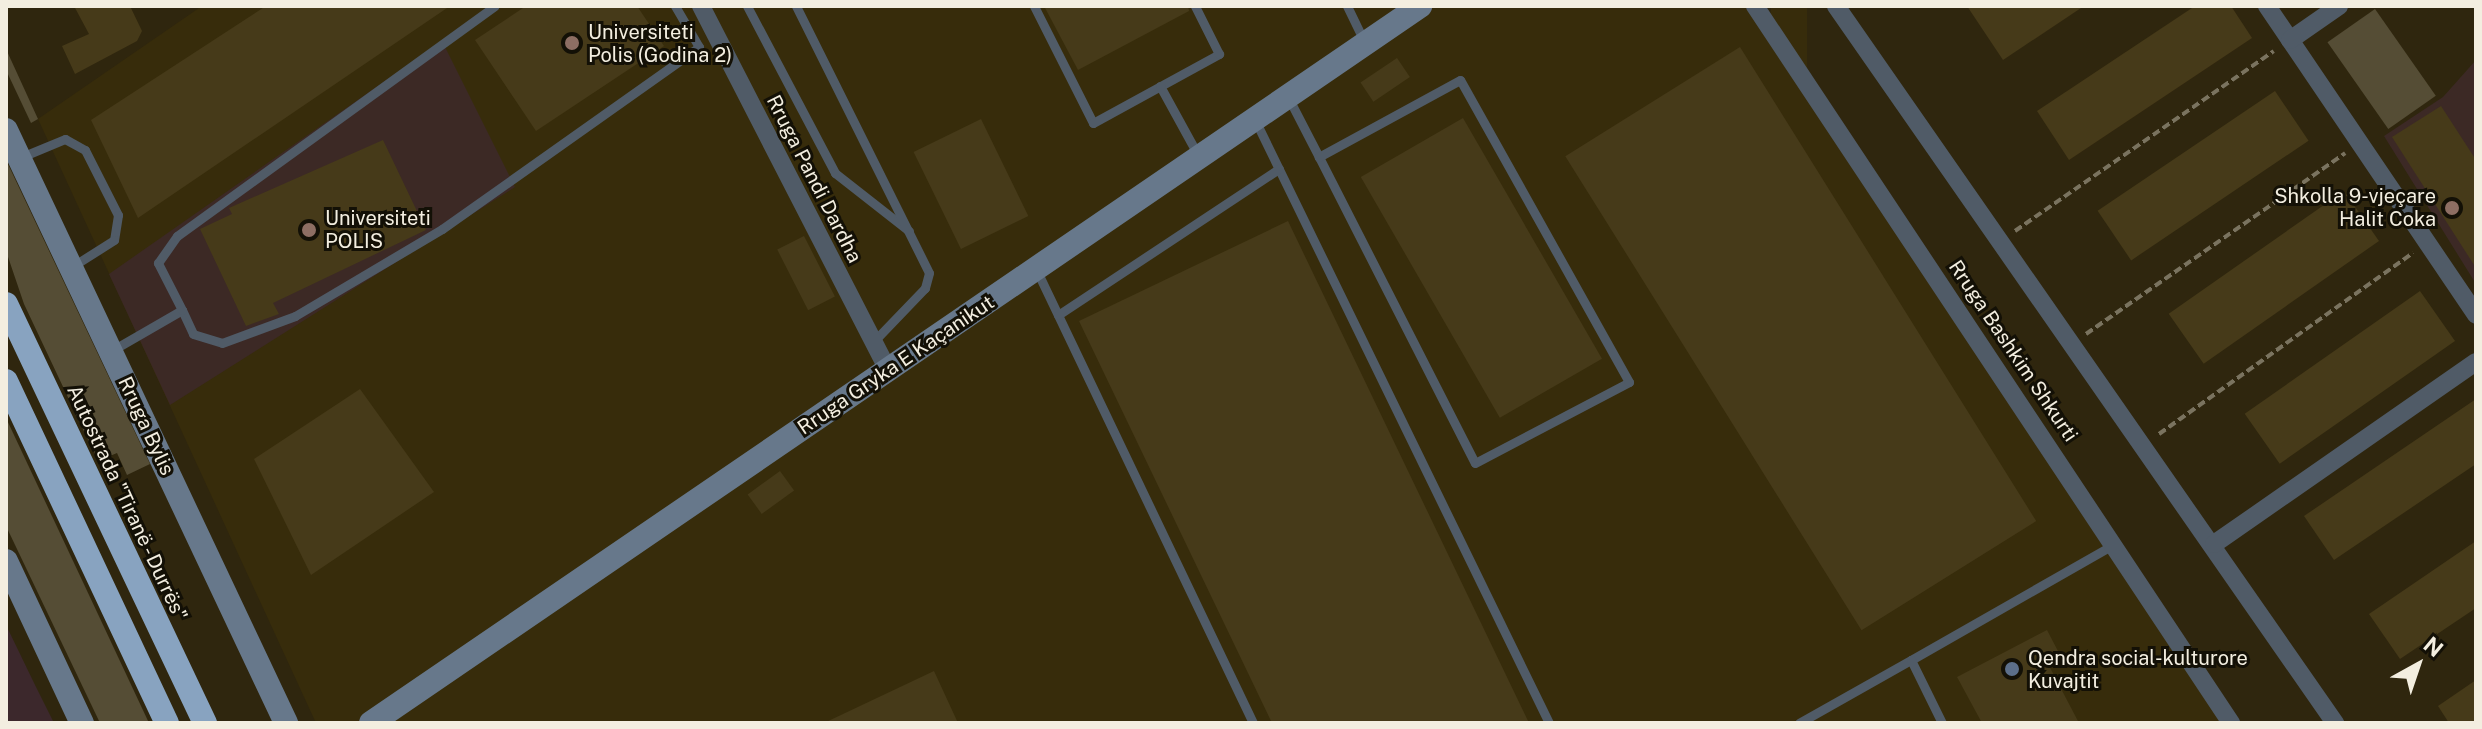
<!DOCTYPE html>
<meta charset="utf-8">
<style>
body{margin:0}
#map{position:relative;width:2482px;height:729px;overflow:hidden;background:#2f260e;font-family:"Public Sans",sans-serif}
div>[style]{position:absolute}
[style*='--x']{left:calc(var(--x)*1px);top:calc(var(--y)*1px);width:calc(var(--w)*1px);rotate:calc(var(--a)*1deg)}
.built>*{inset:0;background:#372c0b;transform-origin:0 0}
.industrial>*{inset:0;background:#3c282c}
.education>*{inset:0;background:#3c2925}
.green>*{inset:0;background:#554d35;transform-origin:0 0}
.building>*{inset:0;background:#463a19;transform-origin:0 0}
.path>*{height:4px;margin-top:-2px;transform-origin:0;background:repeating-linear-gradient(90deg,#7a735f 0 8px,transparent 0 12px)}
.lane>*{height:9px;margin:-4.5px;padding:0 4.5px;transform-origin:4.5px;border-radius:4.5px;background:#505b67}
.street>*{height:18px;margin:-9px;padding:0 9px;transform-origin:9px;border-radius:9px;background:#505b67}
.secondary>*{height:24px;margin:-12px;padding:0 12px;transform-origin:12px;border-radius:12px;background:#67788b}
.highway>*{height:24px;margin:-12px;padding:0 12px;transform-origin:12px;border-radius:12px;background:#88a3c0}
.dots>*{width:22px;height:22px;translate:-50% -50%;box-sizing:border-box;border:4px solid #131006;border-radius:50%}
span{translate:-50% -50%;white-space:nowrap;text-align:center;line-height:1.15;-webkit-text-stroke:6px #131006;paint-order:stroke}
.poi-label{font-size:20px;color:#f3eee0}
.left{translate:0 -50%;text-align:left}
.right{translate:-100% -50%;text-align:right}
.street-label{font-size:20px;color:#f3eee0}
.frame{position:absolute;inset:0;border:8px solid #f3eee0;pointer-events:none}
.north{position:absolute;left:2378px;top:625px;width:80px;height:80px;-webkit-text-stroke:6px #131006;paint-order:stroke;rotate:40deg;font-size:22px;font-weight:700;line-height:32px;text-align:center;color:#f3eee0}
.north::after{content:'';display:block;margin:auto;width:28px;height:36px;background:#f3eee0;clip-path:polygon(50% 0,100% 100%,50% 72%,0 100%)}
</style>
<div id="map">
<div class="built">
<i style="clip-path:polygon(202px 6px,1755px 6px,2237px 723px,316px 723px,38px 119px)"></i>
<i style="left:1771px;top:6px;width:36px;height:868px"></i>
</div>
<div class="industrial">
<i style="clip-path:polygon(6px 625px,36px 687px,54px 723px,6px 723px)"></i>
</div>
<div class="education">
<i style="clip-path:polygon(442px 41px,515px 187px,170px 405px,109px 274px)"></i>
<i style="clip-path:polygon(2476px 60px,2476px 284px,2384px 136px,2443px 97px)"></i>
</div>
<div class="green">
<i style="left:2375px;top:9px;width:106px;height:58px;rotate:55deg"></i>
<i style="clip-path:polygon(6px 49px,38px 119px,31px 123px,6px 70px)"></i>
<i style="clip-path:polygon(6px 160px,150px 464px,127px 475px,117px 453px,98px 461px,24px 304px,6px 251px)"></i>
<i style="clip-path:polygon(6px 418px,149px 723px,100px 723px,6px 526px)"></i>
</div>
<div class="building">
<i style="clip-path:polygon(74px 6px,130px 6px,142px 31px,137px 41px,75px 74px,62px 46px,89px 34px)"></i>
<i style="clip-path:polygon(266px 6px,450px 6px,138px 218px,91px 120px)"></i>
<i style="clip-path:polygon(526px 6px,637px 6px,664px 46px,536px 131px,475px 40px)"></i>
<i style="clip-path:polygon(1044px 6px,1188px 6px,1189px 11px,1078px 70px)"></i>
<i style="clip-path:polygon(1967px 6px,2084px 6px,2003px 60px)"></i>
<i style="clip-path:polygon(2195px 6px,2231px 6px,2252px 38px,2069px 160px,2037px 111px)"></i>
<i style="left:1740px;top:47px;width:559px;height:206px;rotate:58deg"></i>
<i style="left:1397px;top:58px;width:23px;height:44px;rotate:56deg"></i>
<i style="left:2275px;top:91px;width:60px;height:214px;rotate:56deg"></i>
<i style="clip-path:polygon(2441px 106px,2476px 160px,2476px 268px,2392px 137px)"></i>
<i style="left:1463px;top:118px;width:278px;height:118px;rotate:60deg"></i>
<i style="left:981px;top:119px;width:108px;height:75px;rotate:64deg"></i>
<i style="clip-path:polygon(383px 140px,426px 230px,273px 303px,279px 314px,246px 326px,200px 229px,232px 214px,229px 208px)"></i>
<i style="left:2344px;top:191px;width:61px;height:214px;rotate:55deg"></i>
<i style="clip-path:polygon(1288px 221px,1529px 723px,1272px 723px,1079px 321px)"></i>
<i style="left:804px;top:236px;width:68px;height:30px;rotate:63deg"></i>
<i style="left:2420px;top:291px;width:61px;height:214px;rotate:55deg"></i>
<i style="clip-path:polygon(360px 389px,434px 492px,311px 575px,254px 459px)"></i>
<i style="clip-path:polygon(2476px 399px,2476px 464px,2334px 560px,2304px 516px)"></i>
<i style="left:780px;top:471px;width:24px;height:40px;rotate:54deg"></i>
<i style="clip-path:polygon(2476px 541px,2476px 608px,2400px 659px,2369px 614px)"></i>
<i style="clip-path:polygon(2047px 630px,2059px 653px,2046px 660px,2079px 723px,1982px 723px,1957px 677px)"></i>
<i style="clip-path:polygon(934px 671px,958px 723px,824px 723px)"></i>
<i style="clip-path:polygon(2476px 680px,2476px 723px,2449px 723px,2438px 706px)"></i>
</div>
<div class="path">
<i style="--x:2015;--y:231;--w:315;--a:-34.8"></i>
<i style="--x:2086;--y:334;--w:316;--a:-34.9"></i>
<i style="--x:2159;--y:434;--w:312;--a:-35.5"></i>
</div>
<div class="lane">
<i style="--x:747;--y:6;--w:189;--a:62.2"></i>
<i style="--x:835;--y:173;--w:94;--a:38.1"></i>
<i style="--x:796;--y:6;--w:298;--a:63.5"></i>
<i style="--x:929;--y:273;--w:16;--a:105"></i>
<i style="--x:925;--y:288;--w:75;--a:133.9"></i>
<i style="--x:1034;--y:6;--w:131;--a:63.2"></i>
<i style="--x:1093;--y:123;--w:144;--a:-28.7"></i>
<i style="--x:1219;--y:54;--w:54;--a:-116.6"></i>
<i style="--x:1347;--y:6;--w:41;--a:64.1"></i>
<i style="--x:1160;--y:86;--w:81;--a:61.2"></i>
<i style="--x:1288;--y:97;--w:68;--a:62.7"></i>
<i style="--x:1319;--y:157;--w:343;--a:63"></i>
<i style="--x:1475;--y:463;--w:174;--a:-27.7"></i>
<i style="--x:1629;--y:382;--w:346;--a:-119.2"></i>
<i style="--x:1460;--y:80;--w:161;--a:151.4"></i>
<i style="--x:1256;--y:122;--w:669;--a:64.01"></i>
<i style="--x:19;--y:158;--w:50;--a:-22.4"></i>
<i style="--x:65;--y:139;--w:23;--a:29"></i>
<i style="--x:85;--y:150;--w:73;--a:63.1"></i>
<i style="--x:118;--y:215;--w:25;--a:99"></i>
<i style="--x:114;--y:240;--w:49;--a:147.6"></i>
<i style="--x:1036;--y:269;--w:503;--a:64.45"></i>
<i style="--x:182;--y:310;--w:26;--a:65"></i>
<i style="--x:193;--y:334;--w:30;--a:17"></i>
<i style="--x:222;--y:343;--w:78;--a:-20.3"></i>
<i style="--x:295;--y:316;--w:171;--a:-30.6"></i>
<i style="--x:442;--y:229;--w:315;--a:-35.3"></i>
<i style="--x:699;--y:47;--w:48;--a:-120.3"></i>
<i style="--x:1058;--y:315;--w:265;--a:-33.5"></i>
<i style="--x:111;--y:351;--w:82;--a:-30"></i>
<i style="--x:182;--y:310;--w:53;--a:-117.1"></i>
<i style="--x:158;--y:263;--w:33;--a:-55"></i>
<i style="--x:177;--y:236;--w:392;--a:-35.9"></i>
<i style="--x:1911;--y:660;--w:232;--a:-29.7"></i>
<i style="--x:1799;--y:723;--w:129;--a:-29.4"></i>
<i style="--x:1911;--y:660;--w:70;--a:63.8"></i>
</div>
<div class="street">
<i style="--x:701;--y:6;--w:411;--a:62.8"></i>
<i style="--x:1755;--y:6;--w:861;--a:56.42"></i>
<i style="--x:1836;--y:6;--w:874;--a:55.16"></i>
<i style="--x:2267;--y:6;--w:373;--a:55.9"></i>
<i style="--x:2290;--y:40;--w:60;--a:-34.8"></i>
<i style="--x:2214;--y:544;--w:319;--a:-34.8"></i>
</div>
<div class="secondary">
<i style="--x:6;--y:130;--w:656;--a:64.72"></i>
<i style="--x:6;--y:561;--w:179;--a:64.9"></i>
<i style="--x:371;--y:723;--w:1271;--a:-34.35"></i>
</div>
<div class="highway">
<i style="--x:6;--y:304;--w:464;--a:64.6"></i>
<i style="--x:6;--y:381;--w:378;--a:64.8"></i>
</div>
<div class="dots">
<i style="left:572px;top:43px;background:#8d6e63"></i>
<i style="left:2452px;top:208px;background:#8d6e63"></i>
<i style="left:309px;top:230px;background:#8d6e63"></i>
<i style="left:2012px;top:669px;background:#5c6f8a"></i>
</div>
<div class="poi-label">
<span class="left" style="left:588px;top:44px">Universiteti<br>Polis (Godina 2)</span>
<span class="right" style="left:2436px;top:208px">Shkolla 9-vjeçare<br>Halit Coka</span>
<span class="left" style="left:325px;top:230px">Universiteti<br>POLIS</span>
<span class="left" style="left:2028px;top:670px">Qendra social-kulturore<br>Kuvajtit</span>
</div>
<div class="street-label">
<span style="left:814px;top:179px;rotate:63deg">Rruga Pandi Dardha</span>
<span style="left:2013px;top:351px;rotate:56deg">Rruga Bashkim Shkurti</span>
<span style="left:896px;top:365px;rotate:-34deg">Rruga Gryka E Kaçanikut</span>
<span style="left:146px;top:426px;rotate:65deg">Rruga Bylis</span>
<span style="left:127px;top:503px;rotate:65deg">Autostrada "Tiranë - Durrës"</span>
</div>
<div class="frame"></div>
<div class="north">N</div>
</div>
